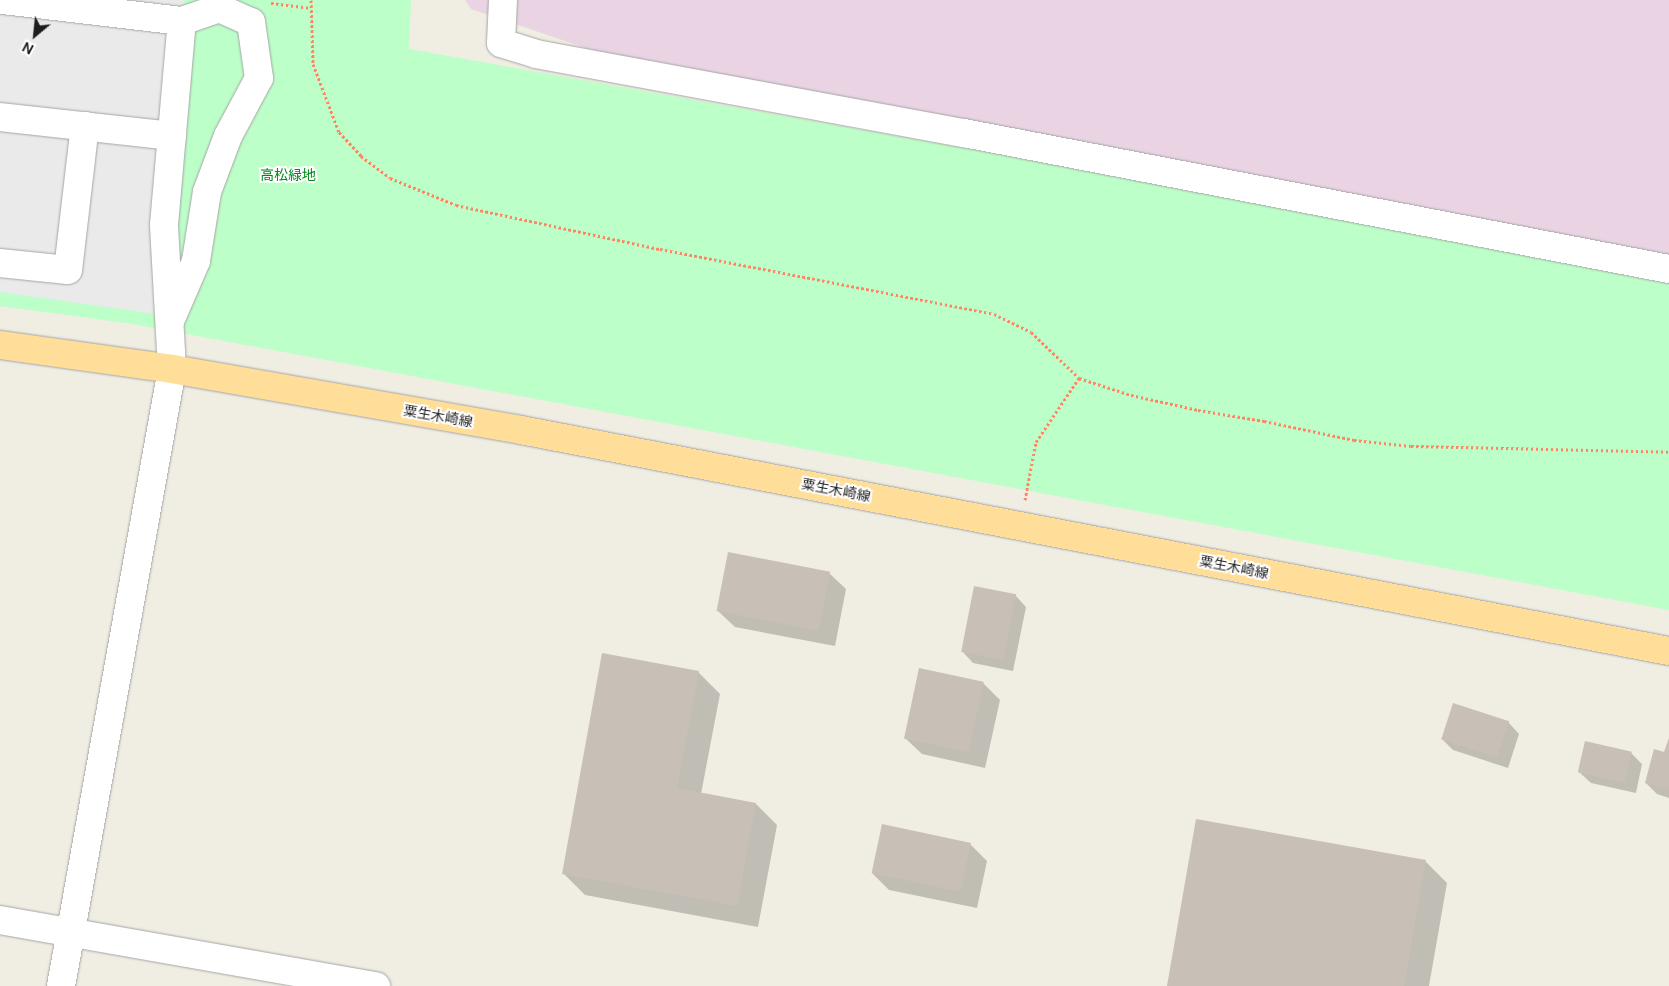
<!DOCTYPE html>
<meta charset="utf-8">
<style>
body{margin:0}
#map{position:relative;width:1669px;height:986px;overflow:hidden;background:#f0ede3;font-family:"DM Sans","Noto Sans JP",sans-serif}
div>[style]{position:absolute}
[style*='--x']{left:calc(var(--x)*1px);top:calc(var(--y)*1px);width:calc(var(--w)*1px);rotate:calc(var(--a)*1deg)}
.industrial>*{inset:0;background:#ead4e4}
.park>*{inset:0;background:#bcffc8}
.parking>*{inset:0;background:#eaeaea}
.shadow>*{inset:0;background:#0003}
.building>*{inset:0;background:#c8c0b6;transform-origin:0 0}
.path>*{height:3px;margin-top:-1.5px;transform-origin:0;background:repeating-linear-gradient(90deg,#ff8665 0 2.5px,transparent 0 5px)}
.roads{filter:drop-shadow(0 0 1px #a5a5a5) drop-shadow(0 0 1px #a5a5a5)}
.minor>*{height:28px;margin:-14px;padding:0 14px;transform-origin:14px;border-radius:14px;background:#fff}
.major>*{height:28px;margin:-14px;padding:0 14px;transform-origin:14px;border-radius:14px;background:#ffde99}
span{translate:-50% -50%;white-space:nowrap;text-align:center;line-height:1.15;-webkit-text-stroke:4px #fff;paint-order:stroke}
.park-label{font-size:14px;color:#01881b}
.street-label{font-size:14px;color:#1e1e1e}
.north{position:absolute;left:10px;top:10px;width:50px;height:50px;-webkit-text-stroke:4px #fff;paint-order:stroke;rotate:208deg;font-size:14px;font-weight:700;line-height:20px;text-align:center;color:#1e1e1e}
.north::after{content:'';display:block;margin:auto;width:18px;height:22px;background:#1e1e1e;clip-path:polygon(50% 0,100% 100%,50% 72%,0 100%)}
</style>
<div id="map">
<div class="industrial">
<i style="clip-path:polygon(465px 0,1669px 0,1669px 258px,603px 54px,471px 9px)"></i>
</div>
<div class="park">
<i style="clip-path:polygon(0 0,411px 0,409px 49px,1669px 274px,1669px 610px,133px 324px,0 306px)"></i>
</div>
<div class="parking">
<i style="clip-path:polygon(0 0,184px 0,156px 314px,0 292px)"></i>
</div>
<div class="shadow">
<i style="clip-path:polygon(829px 573px,846px 589px,835px 646px,735px 627px,718px 611px)"></i>
<i style="clip-path:polygon(1015px 595px,1026px 607px,1013px 671px,973px 663px,962px 651px)"></i>
<i style="clip-path:polygon(698px 672px,720px 694px,701px 794px,756px 804px,777px 825px,758px 927px,585px 895px,563px 873px)"></i>
<i style="clip-path:polygon(983px 683px,1000px 700px,985px 768px,922px 754px,905px 738px)"></i>
<i style="clip-path:polygon(1508px 722px,1519px 734px,1508px 768px,1453px 750px,1442px 739px)"></i>
<i style="clip-path:polygon(1669px 741px,1669px 798px,1657px 794px,1646px 783px,1665px 754px)"></i>
<i style="clip-path:polygon(1631px 753px,1642px 764px,1636px 793px,1591px 783px,1579px 772px)"></i>
<i style="clip-path:polygon(970px 844px,987px 861px,977px 908px,889px 890px,872px 873px)"></i>
<i style="clip-path:polygon(1425px 861px,1447px 883px,1429px 986px,1169px 986px)"></i>
</div>
<div class="building">
<i style="left:728px;top:552px;width:104px;height:60px;rotate:11deg"></i>
<i style="left:974px;top:586px;width:43px;height:67px;rotate:11deg"></i>
<i style="clip-path:polygon(602px 653px,699px 671px,677px 788px,756px 803px,737px 906px,562px 874px)"></i>
<i style="left:919px;top:668px;width:66px;height:72px;rotate:12deg"></i>
<i style="left:1453px;top:703px;width:59px;height:38px;rotate:18deg"></i>
<i style="clip-path:polygon(1669px 738px,1669px 786px,1668px 790px,1645px 783px,1654px 749px,1664px 752px)"></i>
<i style="left:1585px;top:741px;width:48px;height:32px;rotate:13deg"></i>
<i style="clip-path:polygon(1196px 819px,1426px 860px,1404px 986px,1167px 986px)"></i>
<i style="left:882px;top:824px;width:91px;height:50px;rotate:12deg"></i>
</div>
<div class="path">
<i style="--x:311;--y:0;--w:64;--a:88.2"></i>
<i style="--x:313;--y:64;--w:73;--a:69.1"></i>
<i style="--x:339;--y:132;--w:33;--a:47"></i>
<i style="--x:361;--y:156;--w:36;--a:37"></i>
<i style="--x:390;--y:178;--w:71;--a:22.2"></i>
<i style="--x:456;--y:205;--w:209;--a:12.2"></i>
<i style="--x:660;--y:249;--w:340;--a:11"></i>
<i style="--x:994;--y:314;--w:41;--a:25.9"></i>
<i style="--x:1031;--y:332;--w:66;--a:43.8"></i>
<i style="--x:1079;--y:378;--w:55;--a:18.1"></i>
<i style="--x:1131;--y:395;--w:69;--a:12.6"></i>
<i style="--x:1198;--y:410;--w:67;--a:9.5"></i>
<i style="--x:1264;--y:421;--w:92;--a:11.9"></i>
<i style="--x:1354;--y:440;--w:57;--a:6"></i>
<i style="--x:1411;--y:446;--w:258;--a:1.3"></i>
<i style="--x:271;--y:3;--w:40;--a:7.1"></i>
<i style="--x:1025;--y:500;--w:59;--a:-79.3"></i>
<i style="--x:1036;--y:442;--w:77;--a:-56.1"></i>
</div>
<div class="roads">
<div class="minor">
<i style="--x:3;--y:0;--w:180;--a:6.7"></i>
<i style="--x:503;--y:0;--w:43;--a:92.7"></i>
<i style="--x:501;--y:43;--w:37;--a:17"></i>
<i style="--x:536;--y:54;--w:435;--a:10.5"></i>
<i style="--x:964;--y:133;--w:718;--a:10.92"></i>
<i style="--x:0;--y:117;--w:173;--a:6.3"></i>
<i style="--x:0;--y:263;--w:68;--a:5.9"></i>
<i style="--x:68;--y:270;--w:145;--a:-83.3"></i>
<i style="--x:0;--y:920;--w:382;--a:10"></i>
<i style="--x:61;--y:986;--w:627;--a:-79.8"></i>
<i style="--x:172;--y:369;--w:144;--a:-93.2"></i>
<i style="--x:164;--y:225;--w:205;--a:-85"></i>
<i style="--x:182;--y:21;--w:39;--a:-19"></i>
<i style="--x:219;--y:8;--w:35;--a:24"></i>
<i style="--x:251;--y:22;--w:57;--a:81.9"></i>
<i style="--x:259;--y:78;--w:66;--a:118.1"></i>
<i style="--x:228;--y:136;--w:60;--a:110.6"></i>
<i style="--x:207;--y:192;--w:70;--a:99.1"></i>
<i style="--x:196;--y:261;--w:65;--a:113.4"></i>
</div>
<div class="major">
<i style="--x:0;--y:345;--w:174;--a:7.9"></i>
<i style="--x:172;--y:369;--w:354;--a:9.9"></i>
<i style="--x:521;--y:430;--w:1169;--a:10.9"></i>
</div>
</div>
<div class="park-label">
<span style="left:288px;top:175px">高松緑地</span>
</div>
<div class="street-label">
<span style="left:438px;top:416px;rotate:10deg">粟生木崎線</span>
<span style="left:836px;top:490px;rotate:11deg">粟生木崎線</span>
<span style="left:1234px;top:567px;rotate:11deg">粟生木崎線</span>
</div>
<div class="north">N</div>
</div>
